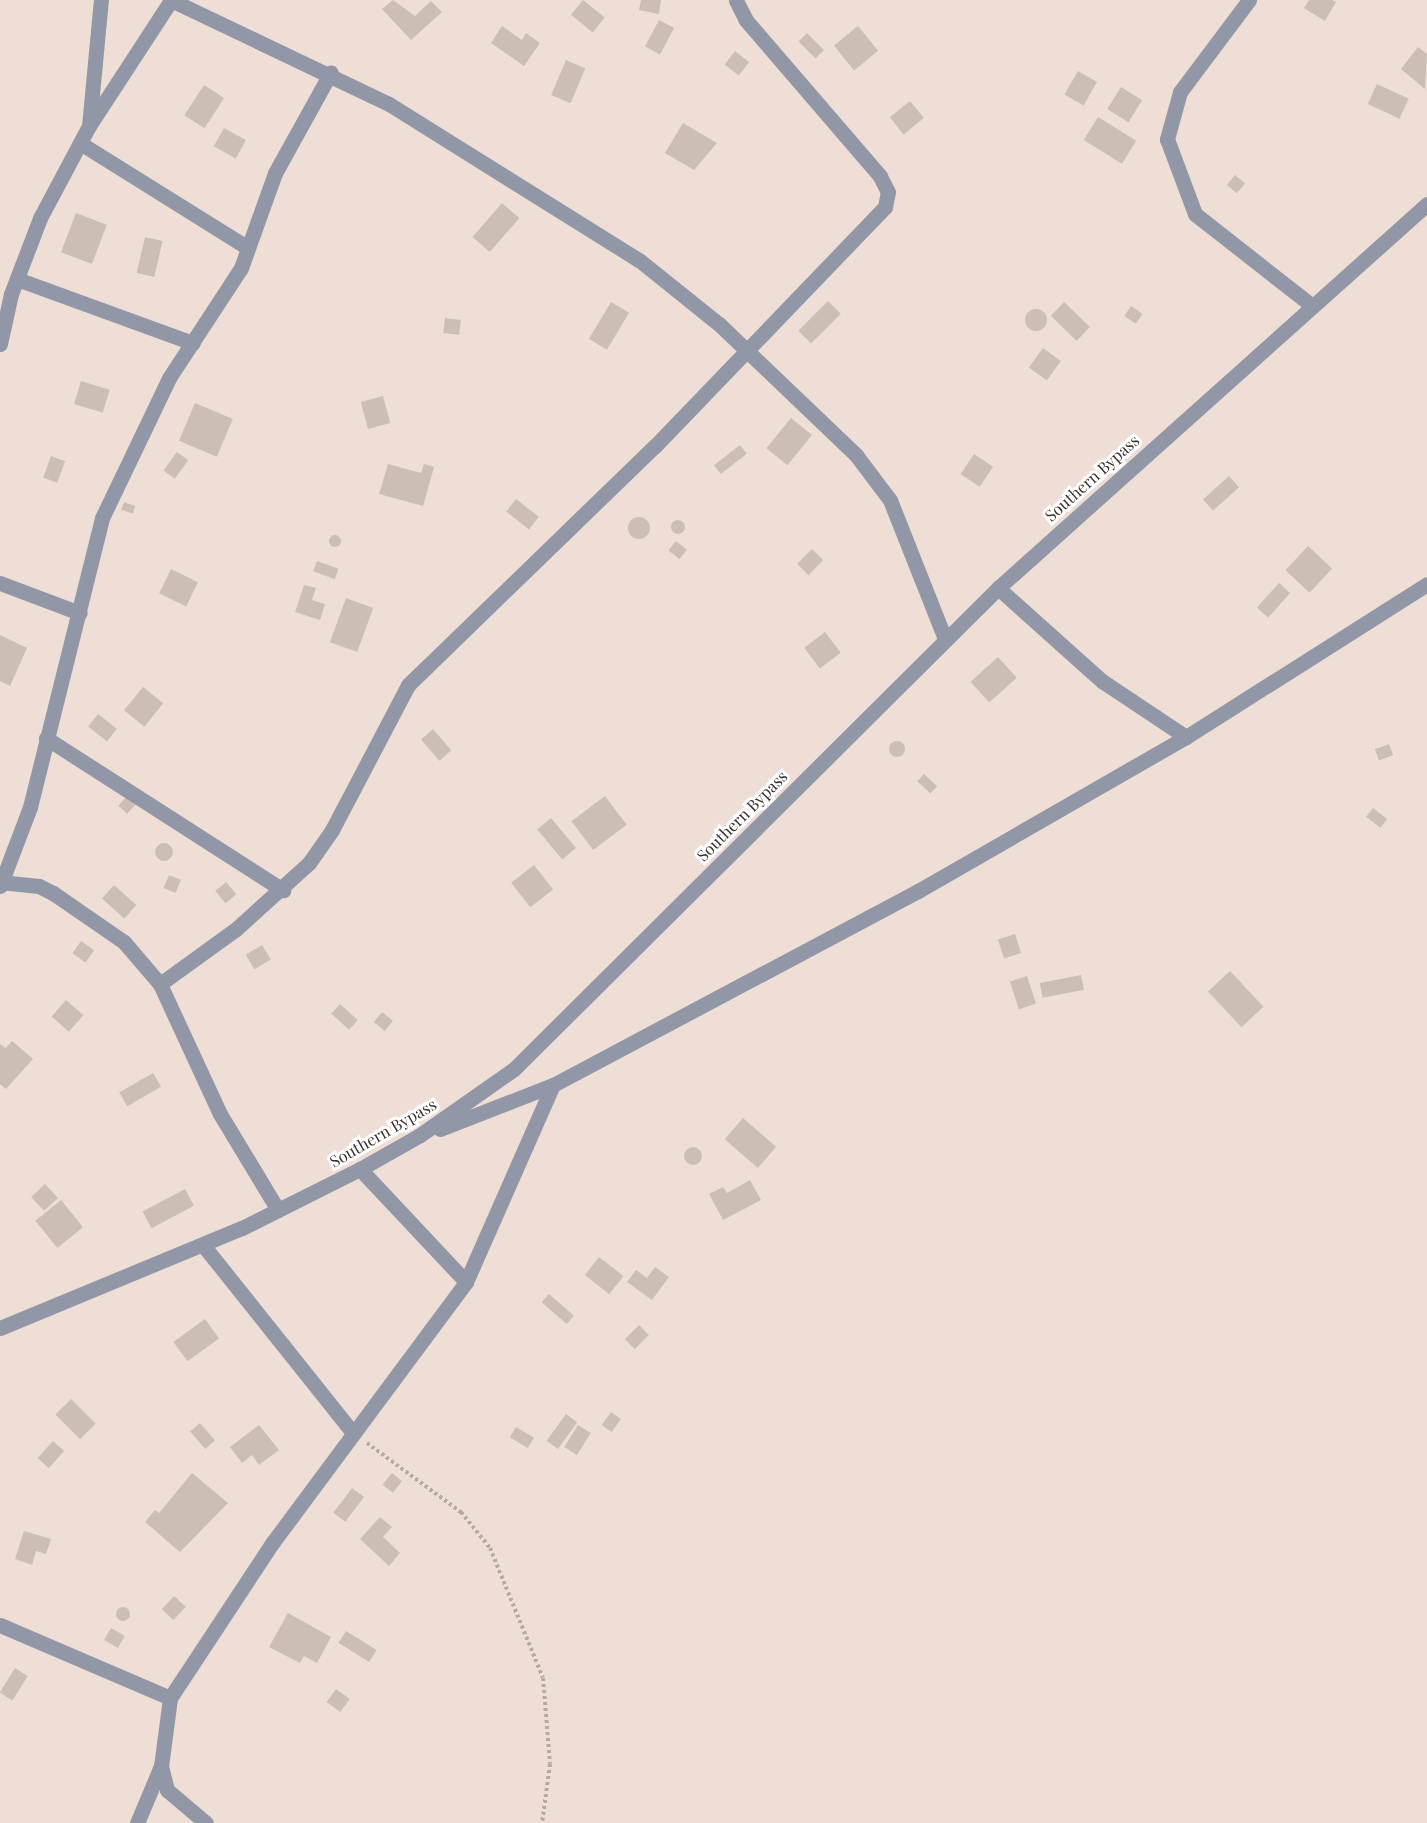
<!DOCTYPE html>
<style>
body{margin:0}
#map{position:relative;width:1427px;height:1823px;overflow:hidden;background:#eeded6;font-family:"Playfair Display",serif}
div>[style]{position:absolute}
[style*='--x']{left:calc(var(--x)*1px);top:calc(var(--y)*1px);width:calc(var(--w)*1px);rotate:calc(var(--a)*1deg)}
.building>*{inset:0;background:#cdbeb5;transform-origin:0 0}
.round{border-radius:50%}
.path>*{height:4px;margin-top:-2px;transform-origin:0;background:repeating-linear-gradient(90deg,#b6a9a2 0 3px,transparent 0 6px)}
.minor>*{height:15px;margin:-7.5px;padding:0 7.5px;transform-origin:7.5px;border-radius:7.5px;background:#9197a6}
span{translate:-50% -50%;white-space:nowrap;text-align:center;line-height:1.15;-webkit-text-stroke:6px #fff;paint-order:stroke}
.street-label{font-size:16px;color:#37312d}
</style>
<div id="map">
<div class="building">
<i style="clip-path:polygon(393px 0,415px 16px,431px 1px,442px 12px,411px 40px,382px 9px)"></i>
<i style="left:583px;top:0;width:28px;height:19px;rotate:39deg"></i>
<i style="clip-path:polygon(641px 0,661px 0,659px 14px,639px 10px)"></i>
<i style="clip-path:polygon(1309px 0,1332px 0,1336px 2px,1325px 21px,1304px 8px)"></i>
<i style="left:659px;top:20px;width:17px;height:30px;rotate:28deg"></i>
<i style="clip-path:polygon(502px 26px,522px 40px,526px 33px,540px 43px,524px 66px,491px 43px)"></i>
<i style="left:858px;top:26px;width:32px;height:31px;rotate:51deg"></i>
<i style="left:807px;top:33px;width:24px;height:12px;rotate:45deg"></i>
<i style="clip-path:polygon(1418px 47px,1427px 54px,1425px 89px,1401px 69px)"></i>
<i style="left:735px;top:51px;width:18px;height:17px;rotate:38deg"></i>
<i style="left:566px;top:60px;width:21px;height:38px;rotate:23deg"></i>
<i style="left:1078px;top:71px;width:22px;height:27px;rotate:30deg"></i>
<i style="left:1377px;top:84px;width:35px;height:22px;rotate:25deg"></i>
<i style="left:204px;top:85px;width:24px;height:36px;rotate:33deg"></i>
<i style="left:1121px;top:87px;width:25px;height:26px;rotate:32deg"></i>
<i style="left:910px;top:101px;width:22px;height:26px;rotate:51deg"></i>
<i style="left:1098px;top:117px;width:45px;height:27px;rotate:32deg"></i>
<i style="clip-path:polygon(683px 123px,717px 143px,694px 170px,665px 153px)"></i>
<i style="left:224px;top:128px;width:25px;height:21px;rotate:29deg"></i>
<i style="left:1235px;top:175px;width:13px;height:13px;rotate:39deg"></i>
<i style="left:502px;top:203px;width:23px;height:45px;rotate:41deg"></i>
<i style="left:76px;top:213px;width:33px;height:42px;rotate:21deg"></i>
<i style="left:145px;top:237px;width:18px;height:37px;rotate:13deg"></i>
<i style="left:828px;top:301px;width:18px;height:42px;rotate:45deg"></i>
<i style="left:611px;top:302px;width:21px;height:43px;rotate:31deg"></i>
<i style="left:1064px;top:302px;width:36px;height:19px;rotate:44deg"></i>
<i style="left:1131px;top:306px;width:14px;height:12px;rotate:34deg"></i>
<i class="round" style="left:1025px;top:309px;width:22px;height:22px"></i>
<i style="left:445px;top:318px;width:16px;height:15px;rotate:7deg"></i>
<i style="left:1043px;top:348px;width:22px;height:24px;rotate:36deg"></i>
<i style="left:81px;top:381px;width:30px;height:24px;rotate:17deg"></i>
<i style="left:383px;top:396px;width:28px;height:23px;rotate:75deg"></i>
<i style="left:195px;top:403px;width:41px;height:41px;rotate:23deg"></i>
<i style="left:791px;top:418px;width:27px;height:39px;rotate:39deg"></i>
<i style="left:740px;top:445px;width:11px;height:33px;rotate:52deg"></i>
<i style="left:177px;top:452px;width:14px;height:23px;rotate:36deg"></i>
<i style="left:974px;top:454px;width:23px;height:24px;rotate:34deg"></i>
<i style="left:51px;top:456px;width:15px;height:23px;rotate:20deg"></i>
<i style="clip-path:polygon(388px 464px,421px 473px,424px 464px,434px 467px,423px 506px,379px 494px)"></i>
<i style="left:1229px;top:476px;width:15px;height:35px;rotate:48deg"></i>
<i style="left:516px;top:499px;width:29px;height:16px;rotate:38deg"></i>
<i style="left:124px;top:502px;width:12px;height:8px;rotate:20deg"></i>
<i class="round" style="left:628px;top:517px;width:22px;height:22px"></i>
<i class="round" style="left:671px;top:520px;width:14px;height:14px"></i>
<i class="round" style="left:329px;top:535px;width:12px;height:12px"></i>
<i style="left:676px;top:541px;width:14px;height:12px;rotate:39deg"></i>
<i style="left:1308px;top:546px;width:33px;height:33px;rotate:43deg"></i>
<i style="left:812px;top:549px;width:16px;height:21px;rotate:45deg"></i>
<i style="left:317px;top:561px;width:23px;height:11px;rotate:20deg"></i>
<i style="left:171px;top:569px;width:30px;height:27px;rotate:26deg"></i>
<i style="left:1279px;top:583px;width:15px;height:33px;rotate:42deg"></i>
<i style="clip-path:polygon(304px 585px,316px 588px,312px 600px,325px 604px,320px 620px,295px 612px)"></i>
<i style="left:346px;top:598px;width:29px;height:47px;rotate:20deg"></i>
<i style="left:825px;top:632px;width:26px;height:26px;rotate:53deg"></i>
<i style="clip-path:polygon(0 635px,27px 648px,10px 686px,0 681px)"></i>
<i style="left:998px;top:657px;width:28px;height:37px;rotate:48deg"></i>
<i style="left:143px;top:687px;width:26px;height:30px;rotate:39deg"></i>
<i style="left:98px;top:714px;width:24px;height:16px;rotate:38deg"></i>
<i style="left:433px;top:729px;width:28px;height:16px;rotate:49deg"></i>
<i class="round" style="left:889px;top:741px;width:16px;height:16px"></i>
<i style="left:1389px;top:744px;width:12px;height:15px;rotate:70deg"></i>
<i style="left:924px;top:774px;width:18px;height:10px;rotate:43deg"></i>
<i style="left:127px;top:796px;width:12px;height:13px;rotate:42deg"></i>
<i style="left:605px;top:796px;width:36px;height:42px;rotate:53deg"></i>
<i style="left:1373px;top:808px;width:18px;height:11px;rotate:38deg"></i>
<i style="left:551px;top:818px;width:39px;height:18px;rotate:50deg"></i>
<i class="round" style="left:155px;top:843px;width:18px;height:18px"></i>
<i style="left:534px;top:865px;width:31px;height:29px;rotate:52deg"></i>
<i style="left:169px;top:875px;width:13px;height:14px;rotate:23deg"></i>
<i style="left:226px;top:882px;width:16px;height:14px;rotate:50deg"></i>
<i style="left:114px;top:885px;width:30px;height:18px;rotate:42deg"></i>
<i style="left:1015px;top:934px;width:20px;height:18px;rotate:72deg"></i>
<i style="left:81px;top:941px;width:16px;height:15px;rotate:35deg"></i>
<i style="left:262px;top:945px;width:17px;height:19px;rotate:59deg"></i>
<i style="left:1230px;top:971px;width:49px;height:30px;rotate:47deg"></i>
<i style="left:1081px;top:975px;width:15px;height:42px;rotate:79deg"></i>
<i style="left:1027px;top:976px;width:29px;height:18px;rotate:72deg"></i>
<i style="left:66px;top:1000px;width:23px;height:22px;rotate:41deg"></i>
<i style="left:340px;top:1004px;width:24px;height:13px;rotate:42deg"></i>
<i style="left:382px;top:1012px;width:14px;height:13px;rotate:39deg"></i>
<i style="clip-path:polygon(12px 1041px,33px 1059px,6px 1089px,0 1084px,0 1044px,6px 1048px)"></i>
<i style="left:153px;top:1073px;width:16px;height:39px;rotate:60deg"></i>
<i style="left:743px;top:1118px;width:44px;height:28px;rotate:41deg"></i>
<i class="round" style="left:684px;top:1147px;width:18px;height:18px"></i>
<i style="clip-path:polygon(750px 1180px,761px 1200px,723px 1220px,709px 1194px,723px 1187px,727px 1193px)"></i>
<i style="left:45px;top:1184px;width:19px;height:19px;rotate:47deg"></i>
<i style="left:185px;top:1189px;width:19px;height:48px;rotate:62deg"></i>
<i style="left:61px;top:1200px;width:35px;height:33px;rotate:51deg"></i>
<i style="left:599px;top:1257px;width:31px;height:23px;rotate:38deg"></i>
<i style="clip-path:polygon(655px 1267px,669px 1277px,652px 1300px,627px 1282px,636px 1270px,647px 1278px)"></i>
<i style="left:549px;top:1294px;width:33px;height:11px;rotate:41deg"></i>
<i style="left:205px;top:1319px;width:24px;height:39px;rotate:54deg"></i>
<i style="left:639px;top:1325px;width:14px;height:20px;rotate:45deg"></i>
<i style="left:71px;top:1399px;width:35px;height:22px;rotate:45deg"></i>
<i style="left:611px;top:1412px;width:12px;height:16px;rotate:35deg"></i>
<i style="left:566px;top:1414px;width:14px;height:33px;rotate:36deg"></i>
<i style="left:200px;top:1423px;width:23px;height:13px;rotate:49deg"></i>
<i style="clip-path:polygon(259px 1425px,279px 1450px,259px 1465px,252px 1455px,242px 1463px,230px 1447px)"></i>
<i style="left:578px;top:1425px;width:15px;height:26px;rotate:32deg"></i>
<i style="left:516px;top:1427px;width:21px;height:12px;rotate:31deg"></i>
<i style="left:53px;top:1441px;width:15px;height:23px;rotate:42deg"></i>
<i style="clip-path:polygon(192px 1473px,228px 1503px,180px 1552px,145px 1522px,155px 1510px,159px 1513px)"></i>
<i style="left:392px;top:1473px;width:13px;height:15px;rotate:39deg"></i>
<i style="left:352px;top:1488px;width:15px;height:31px;rotate:37deg"></i>
<i style="clip-path:polygon(380px 1517px,392px 1527px,383px 1537px,400px 1553px,389px 1566px,360px 1539px)"></i>
<i style="clip-path:polygon(24px 1531px,51px 1539px,46px 1554px,36px 1551px,32px 1565px,15px 1559px)"></i>
<i style="left:174px;top:1596px;width:16px;height:18px;rotate:43deg"></i>
<i class="round" style="left:116px;top:1607px;width:14px;height:14px"></i>
<i style="clip-path:polygon(288px 1613px,331px 1637px,317px 1663px,304px 1656px,300px 1663px,269px 1647px)"></i>
<i style="left:111px;top:1628px;width:16px;height:14px;rotate:30deg"></i>
<i style="left:346px;top:1631px;width:36px;height:14px;rotate:32deg"></i>
<i style="left:15px;top:1668px;width:15px;height:29px;rotate:32deg"></i>
<i style="left:336px;top:1689px;width:17px;height:16px;rotate:36deg"></i>
</div>
<div class="path">
<i style="--x:367;--y:1443;--w:117;--a:36.3"></i>
<i style="--x:461;--y:1512;--w:46;--a:51.1"></i>
<i style="--x:490;--y:1548;--w:140;--a:67.8"></i>
<i style="--x:543;--y:1678;--w:86;--a:85.3"></i>
<i style="--x:550;--y:1764;--w:60;--a:97.7"></i>
</div>
<div class="minor">
<i style="--x:171;--y:0;--w:242;--a:25.5"></i>
<i style="--x:389;--y:104;--w:295;--a:32"></i>
<i style="--x:639;--y:260;--w:102;--a:38.7"></i>
<i style="--x:719;--y:324;--w:190;--a:43.7"></i>
<i style="--x:856;--y:455;--w:56;--a:52.9"></i>
<i style="--x:890;--y:500;--w:149;--a:68.4"></i>
<i style="--x:1249;--y:0;--w:115;--a:126.9"></i>
<i style="--x:1180;--y:92;--w:49;--a:105.5"></i>
<i style="--x:1167;--y:139;--w:80;--a:69.5"></i>
<i style="--x:1195;--y:214;--w:147;--a:38.1"></i>
<i style="--x:89;--y:126;--w:127;--a:-84.6"></i>
<i style="--x:80;--y:143;--w:198;--a:32"></i>
<i style="--x:17;--y:279;--w:187;--a:20"></i>
<i style="--x:0;--y:344;--w:51;--a:-77.6"></i>
<i style="--x:11;--y:294;--w:81;--a:-69.1"></i>
<i style="--x:40;--y:218;--w:104;--a:-62"></i>
<i style="--x:89;--y:126;--w:150;--a:-56.9"></i>
<i style="--x:0;--y:583;--w:85;--a:20.6"></i>
<i style="--x:998;--y:588;--w:140;--a:41.8"></i>
<i style="--x:1102;--y:681;--w:101;--a:33.7"></i>
<i style="--x:46;--y:738;--w:282;--a:32.7"></i>
<i style="--x:0;--y:882;--w:39;--a:6"></i>
<i style="--x:39;--y:886;--w:16;--a:27"></i>
<i style="--x:53;--y:893;--w:86;--a:34.6"></i>
<i style="--x:124;--y:942;--w:55;--a:49.4"></i>
<i style="--x:0;--y:886;--w:85;--a:-69.2"></i>
<i style="--x:30;--y:807;--w:298;--a:-76"></i>
<i style="--x:102;--y:518;--w:155;--a:-64.4"></i>
<i style="--x:169;--y:378;--w:131;--a:-56.8"></i>
<i style="--x:241;--y:268;--w:101;--a:-70.3"></i>
<i style="--x:275;--y:173;--w:115;--a:-61"></i>
<i style="--x:440;--y:1129;--w:121;--a:-21.3"></i>
<i style="--x:553;--y:1085;--w:413;--a:-28"></i>
<i style="--x:918;--y:891;--w:309;--a:-29.9"></i>
<i style="--x:1186;--y:737;--w:285;--a:-32.4"></i>
<i style="--x:360;--y:1169;--w:155;--a:46.8"></i>
<i style="--x:278;--y:1210;--w:112;--a:-121.1"></i>
<i style="--x:220;--y:1114;--w:143;--a:-114.8"></i>
<i style="--x:160;--y:984;--w:94;--a:-35.9"></i>
<i style="--x:236;--y:929;--w:98;--a:-42.1"></i>
<i style="--x:309;--y:863;--w:40;--a:-55.1"></i>
<i style="--x:332;--y:830;--w:164;--a:-62.3"></i>
<i style="--x:408;--y:685;--w:344;--a:-44.1"></i>
<i style="--x:655;--y:446;--w:332;--a:-46.1"></i>
<i style="--x:885;--y:207;--w:15;--a:-79"></i>
<i style="--x:888;--y:192;--w:18;--a:-117"></i>
<i style="--x:880;--y:176;--w:206;--a:-130.7"></i>
<i style="--x:746;--y:20;--w:22;--a:-117"></i>
<i style="--x:203;--y:1245;--w:241;--a:51.4"></i>
<i style="--x:0;--y:1328;--w:262;--a:-22.5"></i>
<i style="--x:242;--y:1228;--w:132;--a:-26.6"></i>
<i style="--x:360;--y:1169;--w:69;--a:-29.5"></i>
<i style="--x:420;--y:1135;--w:115;--a:-35.1"></i>
<i style="--x:514;--y:1069;--w:682;--a:-44.82"></i>
<i style="--x:998;--y:588;--w:576;--a:-41.83"></i>
<i style="--x:0;--y:1625;--w:185;--a:23.2"></i>
<i style="--x:170;--y:1698;--w:69;--a:97.5"></i>
<i style="--x:161;--y:1766;--w:62;--a:112.8"></i>
<i style="--x:170;--y:1698;--w:187;--a:-56.6"></i>
<i style="--x:273;--y:1542;--w:324;--a:-53.4"></i>
<i style="--x:466;--y:1282;--w:215;--a:-66.2"></i>
<i style="--x:161;--y:1766;--w:25;--a:76"></i>
<i style="--x:167;--y:1790;--w:51;--a:40.2"></i>
</div>
<div class="street-label">
<span style="left:1092px;top:478px;rotate:-42deg">Southern Bypass</span>
<span style="left:742px;top:816px;rotate:-45deg">Southern Bypass</span>
<span style="left:383px;top:1133px;rotate:-30deg">Southern Bypass</span>
</div>
</div>
